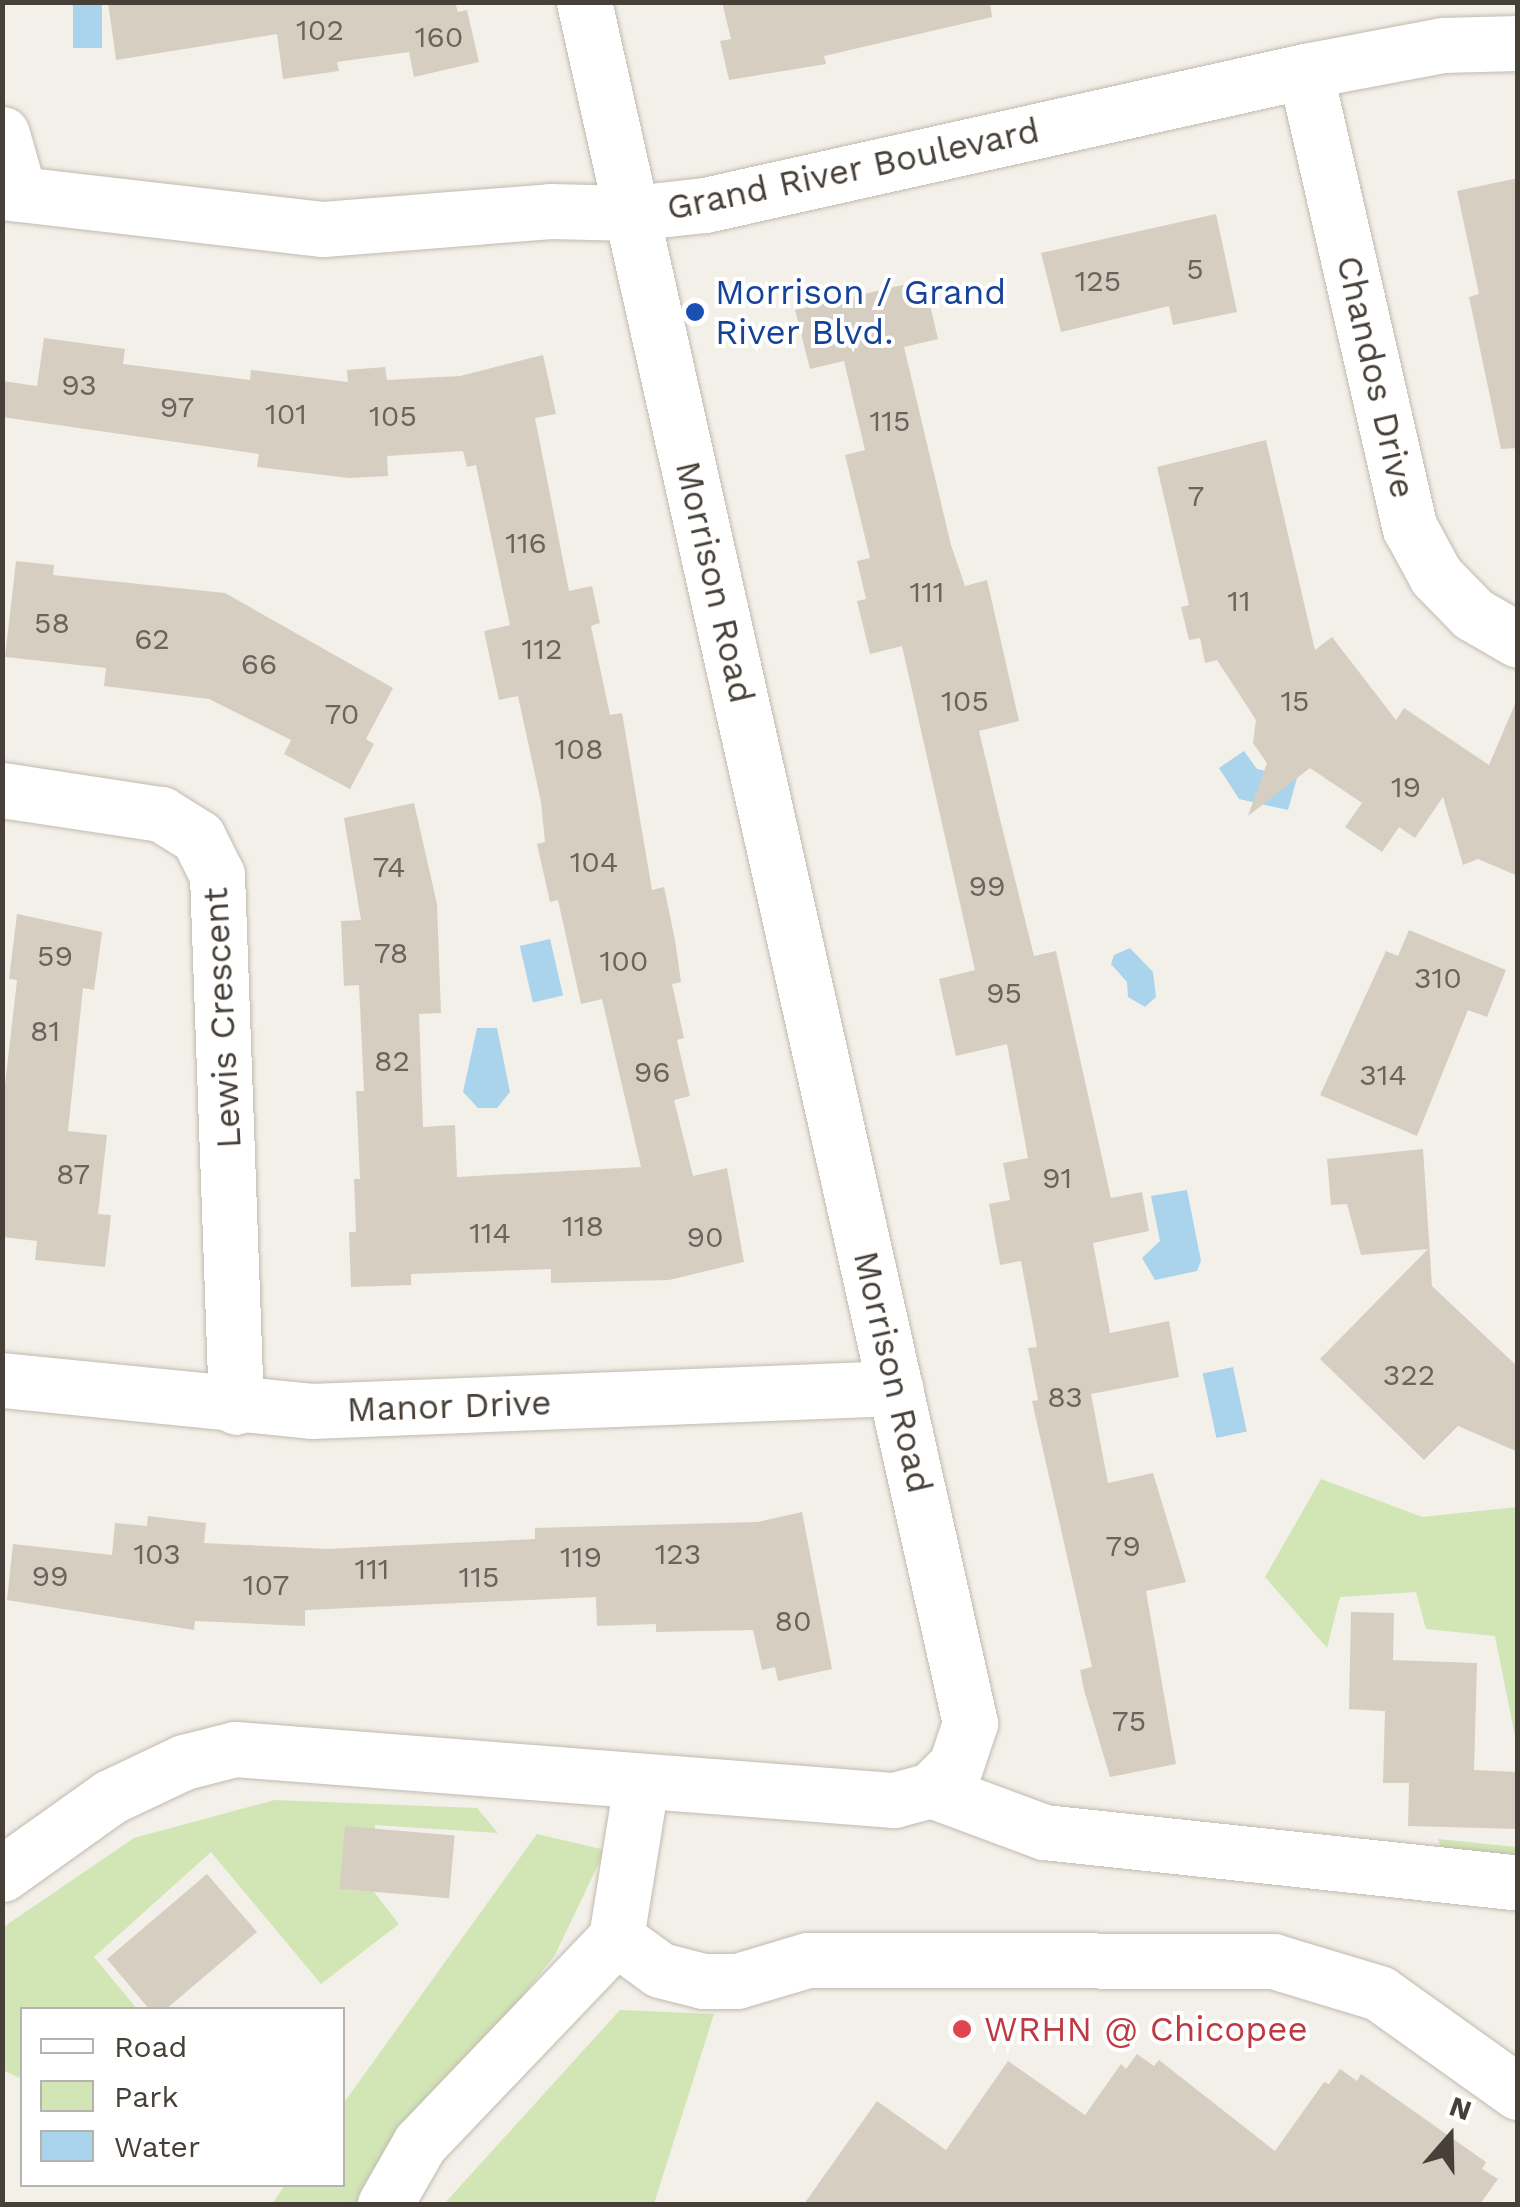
<!DOCTYPE html>
<style>
body{margin:0}
#map{position:relative;width:1520px;height:2207px;overflow:hidden;background:#f3f0e9;font-family:"Work Sans",sans-serif}
div>[style]{position:absolute}
[style*='--x']{left:calc(var(--x)*1px);top:calc(var(--y)*1px);width:calc(var(--w)*1px);rotate:calc(var(--a)*1deg)}
.green>*{inset:0;background:#d1e5b5}
.water>*{inset:0;background:#aad4ec;transform-origin:0 0}
.building>*{inset:0;background:#d7cec2;transform-origin:0 0}
.roads{filter:drop-shadow(0 0 2px #c1baaf) drop-shadow(0 0 2px #c1baaf)}
.minor>*{height:55px;margin:-27.5px;padding:0 27.5px;transform-origin:27.5px;border-radius:27.5px;background:#fff}
.dots>*{width:28px;height:28px;translate:-50% -50%;box-sizing:border-box;border:5px solid #fff;border-radius:50%}
span{translate:-50% -50%;white-space:nowrap;text-align:center;line-height:1.15;-webkit-text-stroke:8px #fff;paint-order:stroke}
.number-label{font-size:30px;color:#6b645a}
.number-label span{-webkit-text-stroke-width:0}
.street-label{font-size:35px;color:#474038}
.transit-label{font-size:35px;color:#164399}
.left{translate:0 -50%;text-align:left}
.health-label{font-size:35px;color:#be3a42}
.frame{position:absolute;inset:0;border:5px solid #474038;pointer-events:none}
.legend{position:absolute;left:20px;top:2007px;width:325px;height:180px;box-sizing:border-box;background:#fff;border:2px solid #b5b3af;margin:0;padding:12px 18px;list-style:none;font-size:30px;color:#474038}
.legend li{display:flex;align-items:center;gap:20px;height:50px}
.legend b{width:50px;border:2px solid #b5b3af}
.north{position:absolute;left:1400px;top:2087px;width:100px;height:100px;-webkit-text-stroke:8px #fff;paint-order:stroke;rotate:20deg;font-size:28px;font-weight:700;line-height:40px;text-align:center;color:#474038}
.north::after{content:'';display:block;margin:auto;width:35px;height:45px;background:#474038;clip-path:polygon(50% 0,100% 100%,50% 72%,0 100%)}
</style>
<div id="map">
<div class="green">
<i style="clip-path:polygon(1321px 1479px,1422px 1517px,1517px 1507px,1517px 1746px,1495px 1636px,1426px 1629px,1416px 1592px,1340px 1597px,1327px 1648px,1265px 1577px)"></i>
<i style="clip-path:polygon(275px 1800px,477px 1808px,498px 1833px,375px 1825px,374px 1892px,399px 1924px,321px 1984px,211px 1852px,94px 1957px,137px 2009px,22px 2010px,22px 2079px,3px 2070px,2px 1928px,134px 1838px)"></i>
<i style="clip-path:polygon(537px 1834px,605px 1850px,555px 1955px,358px 2204px,272px 2204px,285px 2185px,342px 2184px,343px 2104px)"></i>
<i style="clip-path:polygon(1438px 1839px,1517px 1847px,1517px 1866px,1445px 1858px)"></i>
<i style="clip-path:polygon(620px 2010px,714px 2014px,654px 2204px,444px 2204px)"></i>
</div>
<div class="water">
<i style="left:73px;top:3px;width:29px;height:45px"></i>
<i style="clip-path:polygon(1244px 751px,1257px 769px,1297px 778px,1288px 810px,1239px 799px,1219px 768px)"></i>
<i style="left:550px;top:939px;width:58px;height:31px;rotate:77deg"></i>
<i style="clip-path:polygon(1130px 948px,1153px 972px,1156px 997px,1145px 1007px,1128px 997px,1127px 982px,1111px 964px,1114px 955px)"></i>
<i style="clip-path:polygon(477px 1028px,497px 1028px,510px 1092px,497px 1108px,478px 1108px,463px 1092px)"></i>
<i style="clip-path:polygon(1187px 1190px,1201px 1261px,1197px 1271px,1155px 1280px,1142px 1258px,1160px 1241px,1151px 1196px)"></i>
<i style="left:1233px;top:1367px;width:66px;height:31px;rotate:78deg"></i>
</div>
<div class="building">
<i style="clip-path:polygon(108px 2px,455px 2px,458px 12px,467px 10px,479px 62px,414px 77px,409px 52px,337px 62px,339px 71px,283px 79px,277px 34px,116px 60px)"></i>
<i style="clip-path:polygon(722px 2px,990px 2px,992px 17px,824px 56px,826px 64px,729px 80px,720px 41px,731px 39px)"></i>
<i style="clip-path:polygon(1518px 178px,1518px 448px,1501px 449px,1469px 297px,1479px 294px,1457px 191px)"></i>
<i style="clip-path:polygon(1216px 214px,1237px 312px,1173px 325px,1169px 306px,1061px 332px,1041px 253px)"></i>
<i style="clip-path:polygon(924px 280px,938px 339px,904px 347px,951px 545px,965px 586px,987px 580px,1019px 721px,979px 731px,999px 815px,1034px 956px,1056px 951px,1111px 1198px,1142px 1192px,1149px 1231px,1093px 1243px,1110px 1333px,1169px 1321px,1179px 1377px,1091px 1394px,1108px 1483px,1153px 1473px,1186px 1582px,1146px 1591px,1176px 1764px,1110px 1777px,1084px 1690px,1080px 1670px,1092px 1667px,1032px 1401px,1038px 1400px,1028px 1348px,1037px 1347px,1021px 1261px,1000px 1265px,989px 1204px,1010px 1200px,1003px 1163px,1028px 1158px,1007px 1044px,956px 1056px,939px 979px,975px 970px,902px 646px,870px 654px,857px 601px,866px 599px,857px 561px,870px 558px,845px 455px,865px 450px,844px 361px,810px 369px,795px 310px)"></i>
<i style="clip-path:polygon(44px 338px,125px 349px,123px 364px,250px 380px,251px 370px,348px 382px,347px 370px,385px 367px,387px 380px,460px 376px,543px 355px,556px 414px,535px 418px,569px 591px,592px 586px,600px 623px,591px 626px,610px 715px,622px 713px,652px 890px,664px 887px,675px 940px,681px 982px,672px 984px,684px 1038px,677px 1040px,690px 1096px,674px 1100px,693px 1176px,727px 1168px,744px 1262px,669px 1280px,551px 1283px,551px 1269px,411px 1274px,411px 1285px,351px 1287px,349px 1232px,356px 1232px,354px 1179px,360px 1179px,356px 1091px,364px 1091px,359px 985px,344px 986px,341px 921px,361px 920px,344px 818px,414px 803px,437px 904px,441px 1013px,419px 1014px,423px 1127px,455px 1125px,457px 1177px,641px 1167px,602px 999px,581px 1004px,558px 900px,550px 902px,537px 844px,545px 842px,541px 802px,518px 696px,499px 700px,484px 631px,510px 625px,476px 465px,467px 467px,463px 451px,387px 456px,388px 476px,349px 478px,257px 467px,259px 454px,2px 417px,2px 381px,37px 386px)"></i>
<i style="clip-path:polygon(1266px 440px,1315px 650px,1332px 637px,1396px 720px,1404px 708px,1489px 765px,1518px 697px,1518px 876px,1478px 859px,1463px 865px,1443px 797px,1415px 838px,1399px 827px,1382px 852px,1345px 827px,1362px 803px,1310px 768px,1248px 816px,1267px 763px,1253px 743px,1256px 720px,1217px 660px,1205px 663px,1200px 638px,1189px 640px,1181px 607px,1189px 605px,1157px 467px)"></i>
<i style="clip-path:polygon(16px 561px,54px 565px,53px 575px,225px 593px,393px 688px,366px 739px,374px 744px,350px 789px,284px 754px,291px 740px,209px 699px,104px 686px,106px 668px,5px 657px)"></i>
<i style="clip-path:polygon(17px 914px,102px 932px,94px 990px,83px 988px,68px 1131px,107px 1135px,98px 1214px,111px 1215px,105px 1267px,35px 1260px,37px 1241px,2px 1237px,5px 1085px,17px 980px,9px 979px)"></i>
<i style="clip-path:polygon(1409px 930px,1506px 970px,1487px 1017px,1468px 1010px,1417px 1136px,1320px 1095px,1386px 951px,1398px 956px)"></i>
<i style="clip-path:polygon(1423px 1149px,1432px 1286px,1518px 1367px,1518px 1452px,1458px 1426px,1424px 1460px,1320px 1359px,1428px 1249px,1361px 1255px,1347px 1204px,1331px 1205px,1327px 1159px)"></i>
<i style="clip-path:polygon(802px 1512px,832px 1669px,778px 1681px,775px 1667px,762px 1670px,753px 1630px,656px 1632px,656px 1624px,597px 1626px,596px 1597px,305px 1610px,305px 1626px,195px 1621px,194px 1630px,7px 1600px,13px 1544px,112px 1555px,115px 1523px,147px 1526px,148px 1516px,206px 1523px,204px 1543px,327px 1549px,535px 1539px,535px 1528px,758px 1522px)"></i>
<i style="clip-path:polygon(1351px 1612px,1394px 1613px,1393px 1660px,1477px 1663px,1474px 1770px,1518px 1772px,1518px 1829px,1408px 1826px,1409px 1783px,1383px 1783px,1385px 1711px,1349px 1709px)"></i>
<i style="left:345px;top:1826px;width:110px;height:63px;rotate:5deg"></i>
<i style="clip-path:polygon(207px 1874px,257px 1932px,165px 2010px,150px 2010px,107px 1959px)"></i>
<i style="clip-path:polygon(1137px 2054px,1154px 2066px,1159px 2060px,1275px 2151px,1324px 2082px,1329px 2084px,1340px 2069px,1357px 2081px,1361px 2074px,1486px 2162px,1482px 2169px,1498px 2179px,1480px 2204px,804px 2204px,877px 2101px,946px 2150px,1008px 2061px,1085px 2115px,1121px 2064px,1126px 2069px)"></i>
</div>
<div class="roads">
<div class="minor">
<i style="--x:1305;--y:71;--w:469;--a:77.1"></i>
<i style="--x:1410;--y:528;--w:55;--a:61.6"></i>
<i style="--x:1436;--y:576;--w:53;--a:45.8"></i>
<i style="--x:1473;--y:614;--w:52;--a:30"></i>
<i style="--x:2;--y:134;--w:62;--a:74.2"></i>
<i style="--x:2;--y:192;--w:323;--a:6.6"></i>
<i style="--x:323;--y:229;--w:228;--a:-4.5"></i>
<i style="--x:550;--y:211;--w:82;--a:1.4"></i>
<i style="--x:632;--y:213;--w:73;--a:-6.3"></i>
<i style="--x:705;--y:205;--w:615;--a:-12.59"></i>
<i style="--x:1305;--y:71;--w:139;--a:-10.7"></i>
<i style="--x:1442;--y:45;--w:76;--a:-1.5"></i>
<i style="--x:2;--y:790;--w:161;--a:8.6"></i>
<i style="--x:161;--y:814;--w:44;--a:31.9"></i>
<i style="--x:198;--y:837;--w:42;--a:63.4"></i>
<i style="--x:217;--y:875;--w:532;--a:87.95"></i>
<i style="--x:2;--y:1380;--w:311;--a:5.7"></i>
<i style="--x:311;--y:1411;--w:585;--a:-2.25"></i>
<i style="--x:931;--y:1790;--w:121;--a:20.4"></i>
<i style="--x:1044;--y:1832;--w:477;--a:6.1"></i>
<i style="--x:2;--y:1874;--w:133;--a:-35.5"></i>
<i style="--x:110;--y:1797;--w:82;--a:-25.3"></i>
<i style="--x:184;--y:1762;--w:53;--a:-14.3"></i>
<i style="--x:235;--y:1749;--w:661;--a:4.43"></i>
<i style="--x:894;--y:1800;--w:38;--a:-15"></i>
<i style="--x:931;--y:1790;--w:35;--a:-45"></i>
<i style="--x:956;--y:1765;--w:44;--a:-71.6"></i>
<i style="--x:970;--y:1723;--w:1764;--a:-102.64"></i>
<i style="--x:616;--y:1938;--w:54;--a:36"></i>
<i style="--x:660;--y:1970;--w:44;--a:14.3"></i>
<i style="--x:703;--y:1981;--w:34;--a:0"></i>
<i style="--x:737;--y:1981;--w:74;--a:-16.5"></i>
<i style="--x:808;--y:1960;--w:465;--a:0.1"></i>
<i style="--x:1273;--y:1961;--w:111;--a:16.8"></i>
<i style="--x:1379;--y:1993;--w:171;--a:35.5"></i>
<i style="--x:385;--y:2204;--w:70;--a:-60.2"></i>
<i style="--x:420;--y:2143;--w:284;--a:-46.3"></i>
<i style="--x:616;--y:1938;--w:157;--a:-80.8"></i>
</div>
</div>
<div class="dots">
<i style="left:695px;top:312px;background:#1a4fb4"></i>
<i style="left:962px;top:2029px;background:#e0444e"></i>
</div>
<div class="number-label">
<span style="left:320px;top:30px">102</span>
<span style="left:439px;top:37px">160</span>
<span style="left:1195px;top:269px">5</span>
<span style="left:1098px;top:281px">125</span>
<span style="left:79px;top:385px">93</span>
<span style="left:177px;top:407px">97</span>
<span style="left:286px;top:414px">101</span>
<span style="left:393px;top:416px">105</span>
<span style="left:890px;top:421px">115</span>
<span style="left:1196px;top:496px">7</span>
<span style="left:526px;top:543px">116</span>
<span style="left:927px;top:592px">111</span>
<span style="left:1239px;top:601px">11</span>
<span style="left:52px;top:623px">58</span>
<span style="left:152px;top:639px">62</span>
<span style="left:542px;top:649px">112</span>
<span style="left:259px;top:664px">66</span>
<span style="left:965px;top:701px">105</span>
<span style="left:1295px;top:701px">15</span>
<span style="left:342px;top:714px">70</span>
<span style="left:579px;top:749px">108</span>
<span style="left:1406px;top:787px">19</span>
<span style="left:594px;top:862px">104</span>
<span style="left:389px;top:867px">74</span>
<span style="left:987px;top:886px">99</span>
<span style="left:391px;top:953px">78</span>
<span style="left:55px;top:956px">59</span>
<span style="left:624px;top:961px">100</span>
<span style="left:1438px;top:978px">310</span>
<span style="left:1004px;top:993px">95</span>
<span style="left:45px;top:1031px">81</span>
<span style="left:392px;top:1061px">82</span>
<span style="left:652px;top:1072px">96</span>
<span style="left:1383px;top:1075px">314</span>
<span style="left:73px;top:1174px">87</span>
<span style="left:1057px;top:1178px">91</span>
<span style="left:583px;top:1226px">118</span>
<span style="left:490px;top:1233px">114</span>
<span style="left:705px;top:1237px">90</span>
<span style="left:1409px;top:1375px">322</span>
<span style="left:1065px;top:1397px">83</span>
<span style="left:1123px;top:1546px">79</span>
<span style="left:157px;top:1554px">103</span>
<span style="left:678px;top:1554px">123</span>
<span style="left:581px;top:1557px">119</span>
<span style="left:372px;top:1569px">111</span>
<span style="left:50px;top:1576px">99</span>
<span style="left:479px;top:1577px">115</span>
<span style="left:266px;top:1585px">107</span>
<span style="left:793px;top:1621px">80</span>
<span style="left:1129px;top:1721px">75</span>
</div>
<div class="street-label">
<span style="left:853px;top:169px;rotate:-12deg">Grand River Boulevard</span>
<span style="left:1376px;top:377px;rotate:77deg">Chandos Drive</span>
<span style="left:715px;top:582px;rotate:77deg">Morrison Road</span>
<span style="left:222px;top:1018px;rotate:-93deg">Lewis Crescent</span>
<span style="left:893px;top:1372px;rotate:77deg">Morrison Road</span>
<span style="left:449px;top:1406px;rotate:-2deg">Manor Drive</span>
</div>
<div class="transit-label">
<span class="left" style="left:715px;top:312px">Morrison / Grand<br>River Blvd.</span>
</div>
<div class="health-label">
<span class="left" style="left:984px;top:2029px">WRHN @ Chicopee</span>
</div>
<div class="frame"></div>
<ul class="legend">
<li><b style="height:12px;background:#fff"></b>Road</li>
<li><b style="height:28px;background:#d1e5b5"></b>Park</li>
<li><b style="height:28px;background:#aad4ec"></b>Water</li>
</ul>
<div class="north">N</div>
</div>
